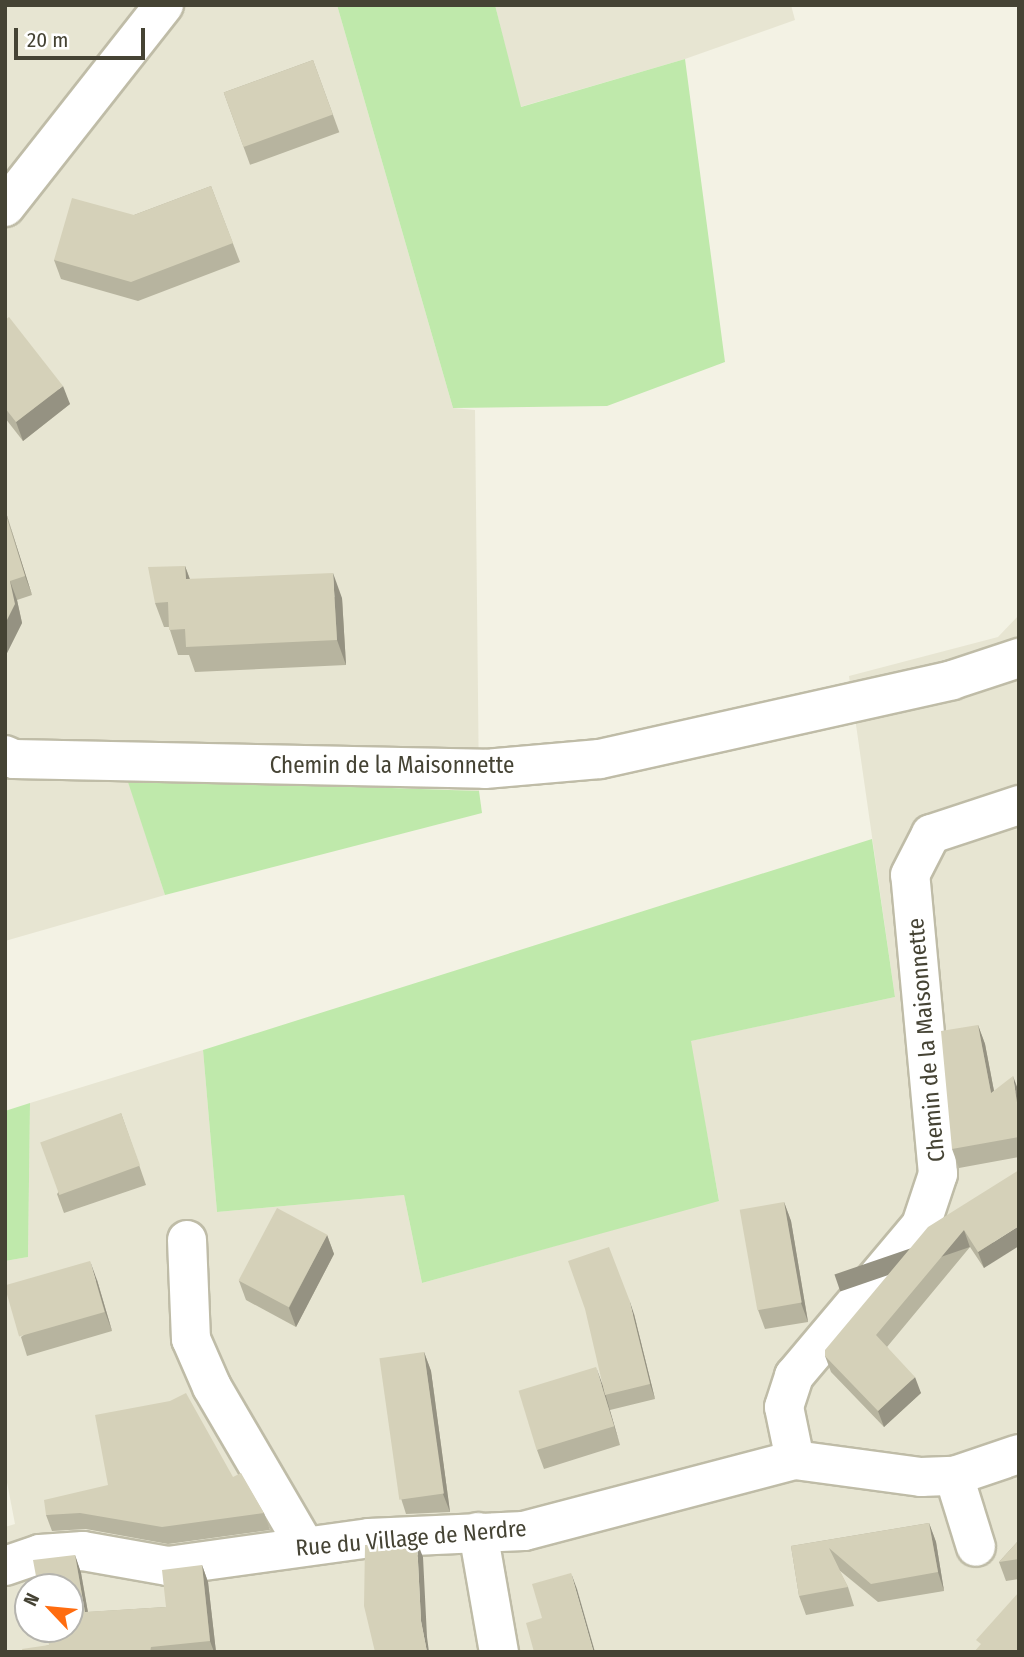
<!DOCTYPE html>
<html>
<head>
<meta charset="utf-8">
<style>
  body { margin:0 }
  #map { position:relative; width:1024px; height:1657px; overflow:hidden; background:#f3f2e4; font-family:"Fira Sans Condensed",sans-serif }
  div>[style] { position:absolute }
  .residential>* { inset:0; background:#e7e5d2 }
  .green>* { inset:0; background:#bfe9ab }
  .roads { filter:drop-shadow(2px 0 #bfbca7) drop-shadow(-2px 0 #bfbca7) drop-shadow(0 2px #bfbca7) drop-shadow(0 -2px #bfbca7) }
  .minor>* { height:38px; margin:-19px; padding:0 19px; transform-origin:19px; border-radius:19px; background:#fff }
  .wall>* { inset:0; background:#b7b49f; transform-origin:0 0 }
  .shaded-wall>* { inset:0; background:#959282; transform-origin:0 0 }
  .building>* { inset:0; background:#d5d1b9; transform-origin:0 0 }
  span { translate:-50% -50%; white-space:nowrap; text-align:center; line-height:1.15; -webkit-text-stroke:5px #fff; paint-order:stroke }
  .street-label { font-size:23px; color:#454334 }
  .frame { position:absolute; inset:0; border:7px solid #454334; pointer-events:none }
  .north { position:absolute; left:14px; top:1573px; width:70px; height:70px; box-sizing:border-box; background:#fff; border:2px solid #b5b4ae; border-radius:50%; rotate:296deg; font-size:19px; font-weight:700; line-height:28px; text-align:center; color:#454334 }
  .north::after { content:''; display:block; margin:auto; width:24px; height:32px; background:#ff6c0f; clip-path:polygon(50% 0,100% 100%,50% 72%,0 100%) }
  .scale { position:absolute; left:14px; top:28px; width:131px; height:32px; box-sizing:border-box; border:4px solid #454334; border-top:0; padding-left:9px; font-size:21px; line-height:24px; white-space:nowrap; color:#454334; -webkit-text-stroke:5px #fff; paint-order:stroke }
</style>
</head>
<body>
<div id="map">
  <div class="residential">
    <div style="clip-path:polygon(5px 5px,337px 5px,453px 408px,475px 410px,479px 791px,128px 779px,165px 895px,5px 941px)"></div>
    <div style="clip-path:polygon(495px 5px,791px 5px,795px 20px,685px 59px,520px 107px)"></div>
    <div style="clip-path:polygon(evenodd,1019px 615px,1019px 1652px,5px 1652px,5px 1527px,15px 1524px,5px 1472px,5px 1261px,28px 1257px,30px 1103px,203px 1050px,217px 1212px,404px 1195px,422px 1283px,719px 1200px,690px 1041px,895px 997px,849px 676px,998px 637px,1019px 615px,28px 1587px,70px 1587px,70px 1629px,28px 1629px,28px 1587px)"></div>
  </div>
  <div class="green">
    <div style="clip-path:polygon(337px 5px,495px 5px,521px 107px,685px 59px,725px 362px,607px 406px,453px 408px)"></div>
    <div style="clip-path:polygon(127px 779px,479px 791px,482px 813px,165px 895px)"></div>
    <div style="clip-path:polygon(872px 839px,895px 997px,691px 1041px,719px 1201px,422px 1283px,404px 1195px,217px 1212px,203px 1050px)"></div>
    <div style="clip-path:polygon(30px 1103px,28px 1257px,5px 1261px,5px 1111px)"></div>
  </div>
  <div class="roads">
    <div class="minor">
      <div style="left:5px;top:207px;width:257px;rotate:-51.8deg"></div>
      <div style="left:5px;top:755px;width:10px;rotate:24deg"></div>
      <div style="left:14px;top:759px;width:471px;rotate:1.2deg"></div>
      <div style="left:485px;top:769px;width:115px;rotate:-5deg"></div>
      <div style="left:600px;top:759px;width:361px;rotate:-12.6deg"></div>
      <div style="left:952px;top:680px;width:71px;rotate:-18.2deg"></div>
      <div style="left:187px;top:1240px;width:99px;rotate:87.7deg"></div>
      <div style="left:191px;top:1339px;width:52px;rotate:66.4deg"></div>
      <div style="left:212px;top:1387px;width:184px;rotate:59.7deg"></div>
      <div style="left:795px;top:1460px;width:54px;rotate:-101.7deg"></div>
      <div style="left:784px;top:1407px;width:33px;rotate:-72deg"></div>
      <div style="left:794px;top:1376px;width:197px;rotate:-49.9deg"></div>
      <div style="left:921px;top:1225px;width:54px;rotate:-71.6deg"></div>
      <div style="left:938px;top:1174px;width:300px;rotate:-95.3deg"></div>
      <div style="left:910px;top:875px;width:46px;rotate:-62.9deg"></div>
      <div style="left:931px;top:834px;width:93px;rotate:-18.2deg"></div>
      <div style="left:954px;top:1476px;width:74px;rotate:72.8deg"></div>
      <div style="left:478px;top:1532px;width:122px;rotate:80.1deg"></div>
      <div style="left:5px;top:1566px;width:37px;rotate:-19deg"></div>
      <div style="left:40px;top:1554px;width:43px;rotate:-4deg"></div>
      <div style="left:83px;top:1551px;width:86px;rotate:10deg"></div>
      <div style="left:168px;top:1566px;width:203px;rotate:-7.9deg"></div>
      <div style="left:369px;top:1538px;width:155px;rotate:-2.6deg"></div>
      <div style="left:524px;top:1531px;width:280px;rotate:-14.7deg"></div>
      <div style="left:795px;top:1460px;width:127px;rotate:7.7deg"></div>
      <div style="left:921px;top:1477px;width:33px;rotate:-2deg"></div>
      <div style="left:954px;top:1476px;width:69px;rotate:-18.7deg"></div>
    </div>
  </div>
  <div class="wall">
    <div style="left:313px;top:60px;width:77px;height:95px;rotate:70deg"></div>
    <div style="clip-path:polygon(211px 186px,240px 262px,138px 301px,61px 279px,54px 260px,134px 215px)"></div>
    <div style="clip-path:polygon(5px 320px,70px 404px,23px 441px,5px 418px)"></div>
    <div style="clip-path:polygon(5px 509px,32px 595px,17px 600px,22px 623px,5px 657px)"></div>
    <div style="clip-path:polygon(185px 566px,190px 579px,342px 598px,346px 665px,195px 672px,189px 655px,178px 655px,169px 627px,164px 627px,155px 603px)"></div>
    <div style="clip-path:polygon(978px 1025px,985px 1044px,994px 1091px,1019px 1092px,1019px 1157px,959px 1168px,952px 1149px)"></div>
    <div style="clip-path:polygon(121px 1113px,146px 1185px,64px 1213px,57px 1194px)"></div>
    <div style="clip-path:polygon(1019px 1170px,984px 1268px,970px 1247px,887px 1347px,921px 1393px,884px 1427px,831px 1372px,825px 1356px)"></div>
    <div style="clip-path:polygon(784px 1202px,791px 1221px,808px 1322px,765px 1329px,758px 1310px)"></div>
    <div style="clip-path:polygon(327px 1235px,334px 1254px,296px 1327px,246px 1300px,239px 1281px)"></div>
    <div style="clip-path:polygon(97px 1280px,112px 1331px,27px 1356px,21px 1337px)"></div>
    <div style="clip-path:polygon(634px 1314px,655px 1399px,610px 1410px,609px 1408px,620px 1445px,544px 1469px,537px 1450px,602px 1385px)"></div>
    <div style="clip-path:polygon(424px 1352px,431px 1371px,450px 1512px,406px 1514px,400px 1495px)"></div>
    <div style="clip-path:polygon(233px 1477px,264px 1513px,270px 1530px,168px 1544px,86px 1529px,52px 1531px,46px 1515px)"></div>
    <div style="clip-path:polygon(929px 1523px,936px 1542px,944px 1591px,878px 1602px,839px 1570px,848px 1587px,854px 1606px,806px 1615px,799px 1596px,791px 1546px)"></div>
    <div style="clip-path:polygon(1019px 1540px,1019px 1579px,1006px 1581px,999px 1562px)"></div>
    <div style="clip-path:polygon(75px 1555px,81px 1573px,88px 1612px,166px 1607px,202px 1565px,208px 1582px,216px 1652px,23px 1652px,49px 1645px)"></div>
  </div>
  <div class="shaded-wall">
    <div style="clip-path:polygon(63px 386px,70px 404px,23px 441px,16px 422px)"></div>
    <div style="clip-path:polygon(5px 509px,6px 513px,32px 595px,25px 576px)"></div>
    <div style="clip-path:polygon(185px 566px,194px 591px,186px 579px)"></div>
    <div style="clip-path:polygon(333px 573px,342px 598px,346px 665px,337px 640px)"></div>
    <div style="clip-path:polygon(10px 581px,17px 600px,22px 623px,5px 657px,5px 624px)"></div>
    <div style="clip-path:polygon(978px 1025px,985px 1044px,998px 1112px,991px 1093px)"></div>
    <div style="clip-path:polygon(1013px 1076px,1019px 1092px,1019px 1116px)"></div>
    <div style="clip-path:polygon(784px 1202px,791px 1221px,808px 1322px,801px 1303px)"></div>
    <div style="clip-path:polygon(1019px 1226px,1019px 1246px,984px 1268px,978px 1252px)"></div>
    <div style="left:964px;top:1230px;width:18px;height:137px;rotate:71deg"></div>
    <div style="clip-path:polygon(327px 1235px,334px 1254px,296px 1327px,289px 1308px)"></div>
    <div style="clip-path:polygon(90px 1261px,97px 1280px,112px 1331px,105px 1312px)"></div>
    <div style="clip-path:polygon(629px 1299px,634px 1314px,655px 1399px,650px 1384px)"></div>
    <div style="clip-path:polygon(424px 1352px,431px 1371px,450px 1512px,443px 1494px)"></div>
    <div style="clip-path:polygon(596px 1367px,603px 1386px,620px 1445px,614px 1426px)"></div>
    <div style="clip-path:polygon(915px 1377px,921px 1393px,884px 1427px,878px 1411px)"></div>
    <div style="clip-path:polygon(929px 1523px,936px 1542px,944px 1591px,938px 1572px)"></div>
    <div style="clip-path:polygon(417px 1542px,423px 1557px,427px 1637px,429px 1652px,427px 1652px,421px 1621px)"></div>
    <div style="clip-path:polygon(75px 1555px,81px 1573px,91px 1630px,85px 1612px)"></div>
    <div style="clip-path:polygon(202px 1565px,208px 1582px,216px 1652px,214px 1652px,210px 1641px)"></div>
    <div style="clip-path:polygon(571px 1573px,577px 1589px,595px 1652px,593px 1650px)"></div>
  </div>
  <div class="building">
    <div style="left:313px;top:60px;width:58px;height:95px;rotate:70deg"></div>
    <div style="clip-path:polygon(211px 186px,233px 243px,131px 282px,54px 260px,72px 198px,134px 215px)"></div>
    <div style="clip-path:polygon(9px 317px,63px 386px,16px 422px,5px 408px,5px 320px)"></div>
    <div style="clip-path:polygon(5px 512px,25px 576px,10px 581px,15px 604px,5px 624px)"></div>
    <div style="clip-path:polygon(185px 566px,186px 579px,333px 573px,337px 640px,186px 647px,185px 629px,169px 630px,168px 602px,155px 603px,148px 567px)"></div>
    <div style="clip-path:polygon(978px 1025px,991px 1093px,1013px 1076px,1019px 1116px,1019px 1137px,952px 1149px,941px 1031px)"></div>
    <div style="left:121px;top:1113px;width:56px;height:86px;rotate:70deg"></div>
    <div style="clip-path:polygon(1019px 1170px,1019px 1226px,978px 1252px,964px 1230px,876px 1335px,915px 1377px,878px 1411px,825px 1356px,825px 1350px,928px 1227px)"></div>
    <div style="left:784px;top:1202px;width:102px;height:45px;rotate:80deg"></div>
    <div style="left:277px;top:1208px;width:57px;height:82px;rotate:28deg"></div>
    <div style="clip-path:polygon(609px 1247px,629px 1299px,650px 1384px,605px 1395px,585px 1309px,568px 1261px)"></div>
    <div style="left:90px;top:1261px;width:53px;height:89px;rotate:74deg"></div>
    <div style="left:424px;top:1352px;width:143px;height:45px;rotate:82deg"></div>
    <div style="left:596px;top:1367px;width:62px;height:81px;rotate:73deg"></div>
    <div style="clip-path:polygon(186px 1393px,233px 1477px,241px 1473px,264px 1513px,162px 1527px,80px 1513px,46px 1515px,44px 1500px,108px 1485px,95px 1415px,170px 1401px)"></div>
    <div style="clip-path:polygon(929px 1523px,938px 1572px,871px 1584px,829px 1548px,848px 1587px,799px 1596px,791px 1546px)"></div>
    <div style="clip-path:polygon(1019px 1540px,1019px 1559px,999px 1562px)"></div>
    <div style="clip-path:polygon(417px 1542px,421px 1621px,427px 1652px,375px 1652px,364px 1606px,365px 1545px)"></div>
    <div style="clip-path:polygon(75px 1555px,85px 1612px,166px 1607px,162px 1570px,202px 1565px,210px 1641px,151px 1647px,150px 1652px,23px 1652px,22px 1649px,49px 1645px,46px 1629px,70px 1629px,70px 1587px,38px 1587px,33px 1560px)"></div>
    <div style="clip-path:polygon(571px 1573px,593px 1650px,587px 1652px,534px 1652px,526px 1623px,542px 1618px,532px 1584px)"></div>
    <div style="clip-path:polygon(1019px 1592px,1019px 1652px,974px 1652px,981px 1644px,976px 1640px)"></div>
  </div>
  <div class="street-label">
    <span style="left:392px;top:765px">Chemin de la Maisonnette</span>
    <span style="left:926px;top:1040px;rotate:-95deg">Chemin de la Maisonnette</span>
    <span style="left:411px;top:1538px;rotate:-5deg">Rue du Village de Nerdre</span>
  </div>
  <div class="frame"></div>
  <div class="north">N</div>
  <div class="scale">20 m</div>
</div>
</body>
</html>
